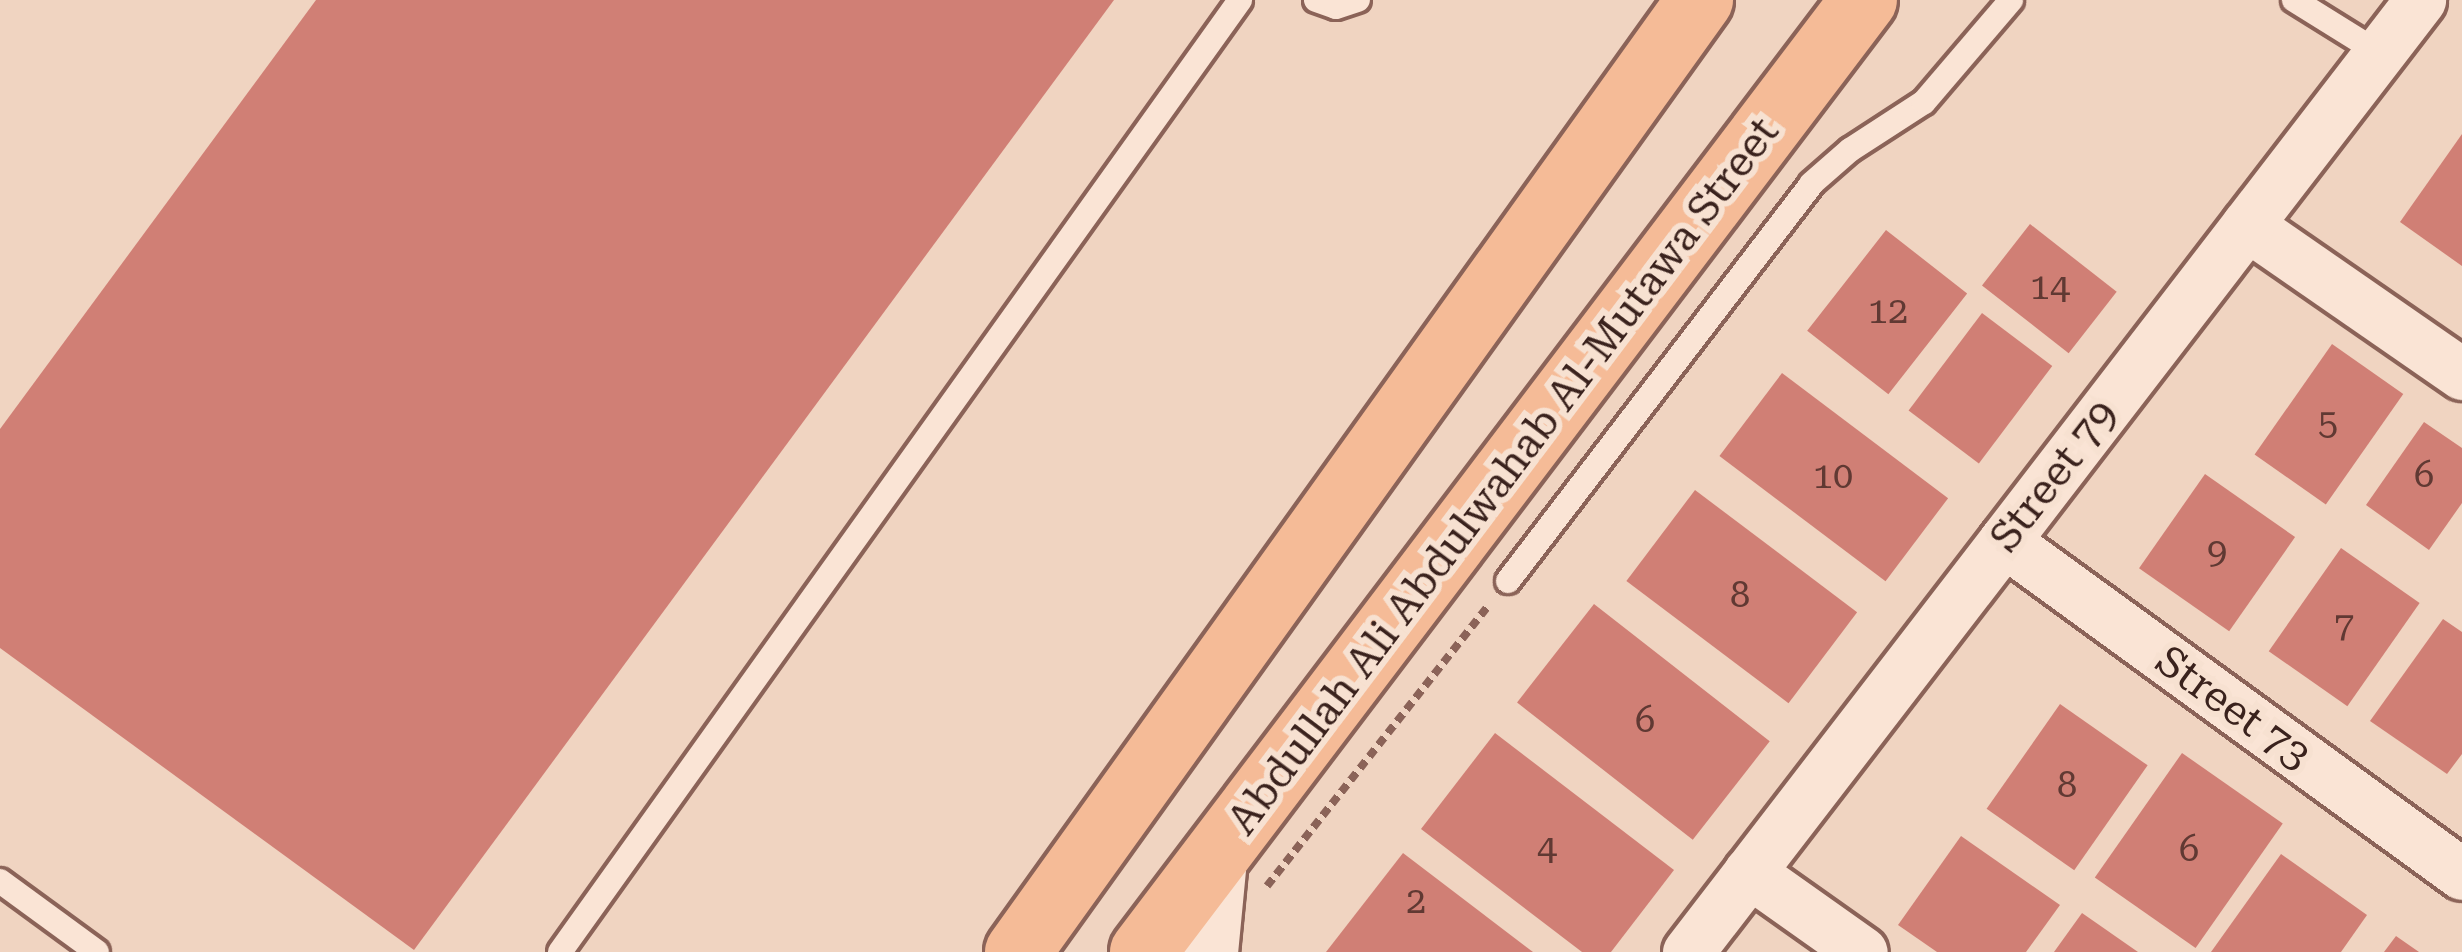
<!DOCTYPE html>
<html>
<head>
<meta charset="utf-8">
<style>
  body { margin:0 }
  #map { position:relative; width:2462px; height:952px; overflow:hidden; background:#f0d4c1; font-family:"Roboto Serif",serif }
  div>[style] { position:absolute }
  .building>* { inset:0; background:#d07f75; transform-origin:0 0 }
  .path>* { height:8px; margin-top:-4px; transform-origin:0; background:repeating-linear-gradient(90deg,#8b6358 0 9px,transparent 0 15px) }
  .roads { filter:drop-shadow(3px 0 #8b6358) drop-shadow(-3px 0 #8b6358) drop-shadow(0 3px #8b6358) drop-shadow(0 -3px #8b6358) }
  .service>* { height:24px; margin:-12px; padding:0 12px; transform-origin:12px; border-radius:12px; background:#fae4d5 }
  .minor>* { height:51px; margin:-25.5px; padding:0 25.5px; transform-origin:25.5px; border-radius:25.5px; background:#fae4d5 }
  .tertiary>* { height:63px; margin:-31.5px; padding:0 31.5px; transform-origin:31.5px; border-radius:31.5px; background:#fae4d5 }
  .primary>* { height:66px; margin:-33px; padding:0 33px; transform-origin:33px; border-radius:33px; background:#f5bb97 }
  span { translate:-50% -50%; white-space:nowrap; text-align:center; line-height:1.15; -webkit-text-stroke:12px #f7e1d1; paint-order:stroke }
  .number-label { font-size:36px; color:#603933 }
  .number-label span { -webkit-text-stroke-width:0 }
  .street-label { font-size:42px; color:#3a221d }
</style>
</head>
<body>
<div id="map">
  <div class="building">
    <div style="clip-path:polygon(316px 0,1114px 0,414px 950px,0 648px,0 429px)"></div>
    <div style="clip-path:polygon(2462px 134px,2462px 266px,2400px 222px)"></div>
    <div style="left:2030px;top:224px;width:110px;height:78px;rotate:38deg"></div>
    <div style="left:1886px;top:230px;width:103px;height:128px;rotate:38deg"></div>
    <div style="left:1982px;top:313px;width:88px;height:122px;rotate:37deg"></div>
    <div style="left:2332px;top:344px;width:87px;height:135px;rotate:35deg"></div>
    <div style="left:1782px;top:373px;width:208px;height:104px;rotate:37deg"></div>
    <div style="clip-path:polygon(2424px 422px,2462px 448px,2462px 503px,2429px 550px,2366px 505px)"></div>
    <div style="left:2205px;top:474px;width:110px;height:115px;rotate:35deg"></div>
    <div style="left:1695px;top:490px;width:203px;height:114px;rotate:37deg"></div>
    <div style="left:2341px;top:548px;width:96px;height:126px;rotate:35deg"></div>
    <div style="left:1594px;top:604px;width:223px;height:125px;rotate:38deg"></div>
    <div style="clip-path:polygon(2443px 619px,2462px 632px,2462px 754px,2447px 774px,2370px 721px)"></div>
    <div style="left:2060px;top:704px;width:107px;height:128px;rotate:35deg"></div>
    <div style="clip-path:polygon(1495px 733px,1674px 870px,1611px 952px,1582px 952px,1421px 829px)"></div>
    <div style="left:2182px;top:753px;width:123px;height:152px;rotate:35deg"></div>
    <div style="clip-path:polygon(1961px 836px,2060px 905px,2026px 952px,1937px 952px,1898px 925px)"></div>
    <div style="clip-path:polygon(1403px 853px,1533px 952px,1326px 952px)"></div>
    <div style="clip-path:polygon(2281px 854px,2367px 915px,2341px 952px,2211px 952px)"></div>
    <div style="clip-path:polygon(2082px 913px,2138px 952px,2054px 952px)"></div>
    <div style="clip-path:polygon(2396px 936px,2419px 952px,2384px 952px)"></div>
  </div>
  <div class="path">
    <div style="left:1267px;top:886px;width:357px;rotate:-51.7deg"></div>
  </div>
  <div class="roads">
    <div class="service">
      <div style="left:1316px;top:0;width:21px;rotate:19deg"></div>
      <div style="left:1336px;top:7px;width:23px;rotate:-18deg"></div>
      <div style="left:2294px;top:0;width:100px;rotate:31.9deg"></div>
      <div style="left:1508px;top:581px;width:499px;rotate:-52.6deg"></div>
      <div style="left:1811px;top:184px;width:52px;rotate:-41.1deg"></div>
      <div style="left:1850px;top:150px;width:88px;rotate:-33deg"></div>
      <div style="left:1924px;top:102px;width:134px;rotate:-49.5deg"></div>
      <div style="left:0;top:881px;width:120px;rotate:36.2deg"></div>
      <div style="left:560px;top:952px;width:1170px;rotate:-54.46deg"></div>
    </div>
    <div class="minor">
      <div style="left:2247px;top:225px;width:262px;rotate:34.7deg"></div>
      <div style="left:2004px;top:541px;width:566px;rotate:36.02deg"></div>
      <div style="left:1749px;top:872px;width:138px;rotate:35.3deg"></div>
      <div style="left:1688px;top:952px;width:1201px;rotate:-52.44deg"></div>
    </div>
    <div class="tertiary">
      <div style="left:1206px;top:952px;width:94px;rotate:-84.5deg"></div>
    </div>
    <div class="primary">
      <div style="left:1018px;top:952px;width:1171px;rotate:-54.38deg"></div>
      <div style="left:1143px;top:952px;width:1194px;rotate:-52.86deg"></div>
    </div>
  </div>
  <div class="number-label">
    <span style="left:2050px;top:288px">14</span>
    <span style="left:1888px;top:312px">12</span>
    <span style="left:2328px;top:424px">5</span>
    <span style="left:2424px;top:476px">6</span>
    <span style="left:1833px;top:477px">10</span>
    <span style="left:2217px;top:553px">9</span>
    <span style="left:1740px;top:596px">8</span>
    <span style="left:2344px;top:627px">7</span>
    <span style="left:1645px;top:721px">6</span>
    <span style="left:2067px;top:786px">8</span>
    <span style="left:1547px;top:849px">4</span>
    <span style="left:2189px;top:850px">6</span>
    <span style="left:1416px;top:902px">2</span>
  </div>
  <div class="street-label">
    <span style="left:1503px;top:476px;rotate:-53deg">Abdullah Ali Abdulwahab Al-Mutawa Street</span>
    <span style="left:2054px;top:476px;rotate:-52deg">Street 79</span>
    <span style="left:2233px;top:708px;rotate:36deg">Street 73</span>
  </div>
</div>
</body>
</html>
